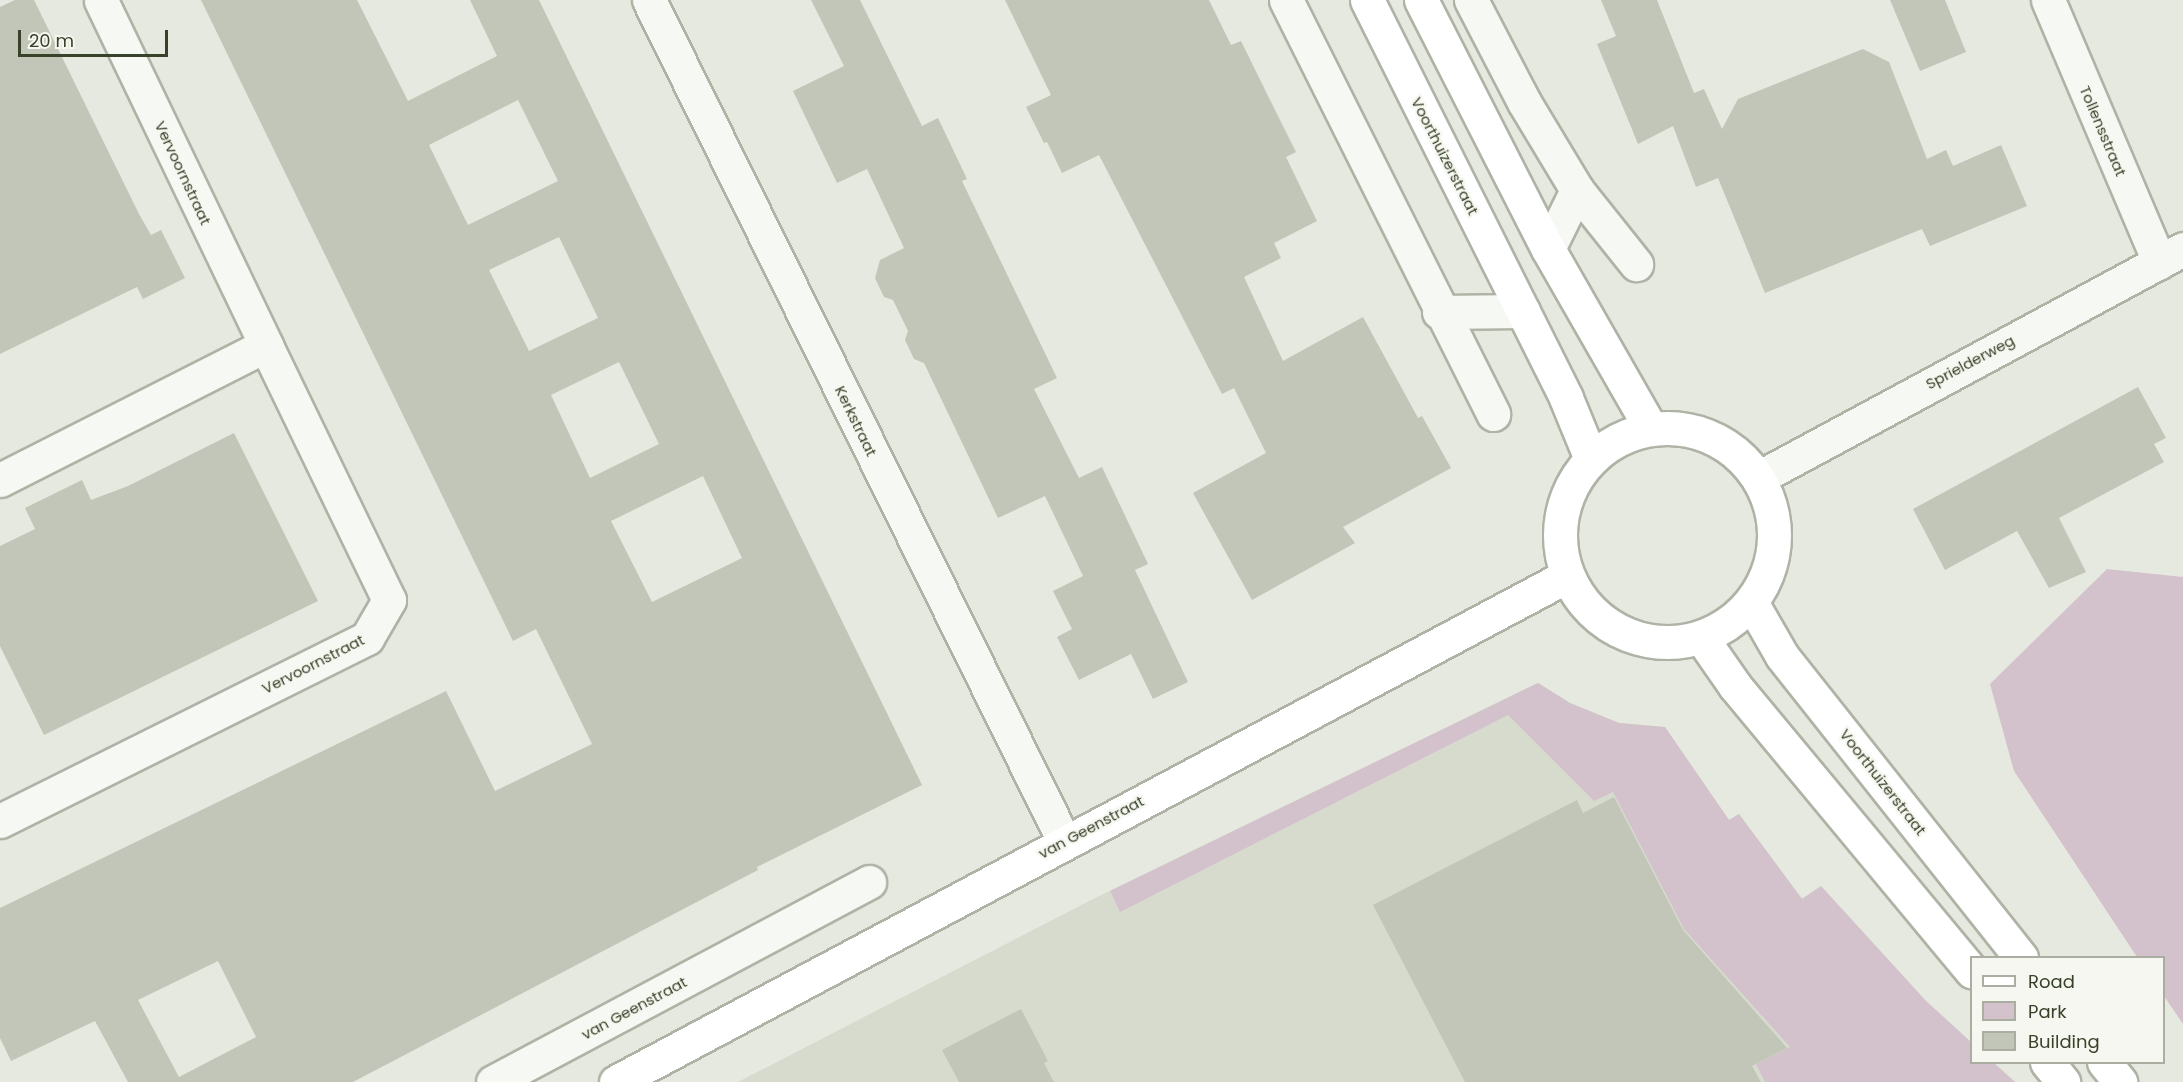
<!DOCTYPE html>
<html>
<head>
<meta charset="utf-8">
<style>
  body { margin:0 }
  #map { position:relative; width:2183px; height:1082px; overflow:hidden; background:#e6e9e0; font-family:Poppins,sans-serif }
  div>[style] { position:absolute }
  .built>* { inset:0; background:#d6dbce }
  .green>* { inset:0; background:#d3c2cb }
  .building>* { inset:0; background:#c1c6b8 }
  .roads { filter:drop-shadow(2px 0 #aeb3a5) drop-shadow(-2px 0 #aeb3a5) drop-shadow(0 2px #aeb3a5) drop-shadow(0 -2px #aeb3a5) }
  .minor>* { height:33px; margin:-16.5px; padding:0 16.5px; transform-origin:16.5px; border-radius:16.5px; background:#f6f8f3 }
  .major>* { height:33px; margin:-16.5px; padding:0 16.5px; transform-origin:16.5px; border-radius:16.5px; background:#fff }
  .major>.ring { margin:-16.5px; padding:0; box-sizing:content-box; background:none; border:33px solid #fff; border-radius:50% }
  span { translate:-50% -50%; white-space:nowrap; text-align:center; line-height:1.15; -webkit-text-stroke:4.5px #f5f7f0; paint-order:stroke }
  .street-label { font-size:15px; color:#384129 }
  .legend { position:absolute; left:1970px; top:956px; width:195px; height:108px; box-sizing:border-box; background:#f5f7f0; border:2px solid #a9aea0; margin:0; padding:8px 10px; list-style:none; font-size:18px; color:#384129 }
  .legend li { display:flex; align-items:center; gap:12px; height:30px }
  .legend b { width:30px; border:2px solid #a9aea0 }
  .scale { position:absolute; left:18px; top:30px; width:150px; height:27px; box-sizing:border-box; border:3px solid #384129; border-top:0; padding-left:8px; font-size:18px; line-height:21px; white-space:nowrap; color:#384129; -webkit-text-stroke:4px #f5f7f0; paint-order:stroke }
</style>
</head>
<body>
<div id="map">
  <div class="built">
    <div style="clip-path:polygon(1538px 683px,1570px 703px,1619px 723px,1665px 727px,1729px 820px,1739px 814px,1802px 899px,1821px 886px,1926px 1001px,1971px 1042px,1972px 1062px,1994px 1063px,2015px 1082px,738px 1082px,1093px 899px)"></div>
  </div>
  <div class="green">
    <div style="clip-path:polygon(2107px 569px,2183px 577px,2183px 1024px,2164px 996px,2164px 958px,2137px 957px,2014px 771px,1990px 684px)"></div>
    <div style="clip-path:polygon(1538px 683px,1570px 703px,1619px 723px,1665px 727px,1729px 820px,1739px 814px,1802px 899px,1821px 886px,1926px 1001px,1971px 1042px,1972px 1062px,1994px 1063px,2015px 1082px,1765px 1082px,1756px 1064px,1790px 1047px,1684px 929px,1613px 792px,1594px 801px,1508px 715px,1120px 912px,1110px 891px)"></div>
  </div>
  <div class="building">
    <div style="clip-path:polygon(15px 0,34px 0,139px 214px,151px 235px,161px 230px,185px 278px,143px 299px,137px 287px,0 354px,0 7px)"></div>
    <div style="clip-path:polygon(evenodd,201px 0,357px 0,408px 101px,497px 56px,470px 0,539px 0,922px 785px,757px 867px,758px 870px,353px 1082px,128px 1082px,95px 1021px,11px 1061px,0 1038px,0 908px,446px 691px,495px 791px,592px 744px,536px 629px,513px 641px,201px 0,518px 100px,558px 181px,468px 225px,429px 145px,518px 100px,201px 0,559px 237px,598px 318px,529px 351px,489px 270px,559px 237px,201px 0,619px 362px,659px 444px,590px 478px,551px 395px,619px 362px,201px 0,703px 476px,742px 558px,652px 602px,611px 521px,703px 476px,201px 0,218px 961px,256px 1037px,179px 1077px,138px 1000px,218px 961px)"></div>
    <div style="clip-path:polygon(811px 0,860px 0,922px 126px,938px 118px,967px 179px,962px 181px,1057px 378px,1034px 389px,1079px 478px,1102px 467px,1148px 564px,1135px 570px,1188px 682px,1153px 699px,1131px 654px,1079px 680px,1057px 637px,1072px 629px,1053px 591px,1083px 576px,1045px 496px,998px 518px,924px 363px,914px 359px,905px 340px,908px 331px,893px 300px,884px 297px,875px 278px,880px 260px,904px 248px,867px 169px,837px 183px,793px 91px,844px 66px)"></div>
    <div style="clip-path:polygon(1005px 0,1209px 0,1231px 45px,1241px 41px,1276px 112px,1296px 152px,1286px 157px,1317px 221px,1274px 243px,1281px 258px,1244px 277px,1283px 361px,1363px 317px,1418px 418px,1422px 416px,1451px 468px,1343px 527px,1355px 543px,1252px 600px,1193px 493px,1266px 453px,1234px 388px,1222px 394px,1099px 155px,1062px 173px,1047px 142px,1044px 143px,1026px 107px,1051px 95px)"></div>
    <div style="clip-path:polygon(1601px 0,1657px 0,1694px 93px,1704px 89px,1722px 129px,1738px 99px,1863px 49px,1889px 62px,1927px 159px,1946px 150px,1953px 166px,2001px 145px,2027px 206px,1930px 246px,1922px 229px,1765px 293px,1718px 178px,1696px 187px,1673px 126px,1638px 144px,1597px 44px,1616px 36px)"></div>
    <div style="clip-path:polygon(1890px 0,1945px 0,1966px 52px,1920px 71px)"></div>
    <div style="clip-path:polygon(2138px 387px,2166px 438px,2154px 444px,2164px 462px,2059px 518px,2086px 572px,2049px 588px,2017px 531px,1945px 570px,1913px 509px)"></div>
    <div style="clip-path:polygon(234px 433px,318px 601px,44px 735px,0 646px,0 546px,35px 529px,25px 508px,82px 480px,91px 500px,128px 486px)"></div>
    <div style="clip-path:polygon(1614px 797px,1683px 930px,1787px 1048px,1752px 1066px,1761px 1082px,1465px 1082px,1373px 905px,1577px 800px,1583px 813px)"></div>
    <div style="clip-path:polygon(1021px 1009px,1048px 1061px,1044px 1063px,1054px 1082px,959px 1082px,942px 1050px)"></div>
  </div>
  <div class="roads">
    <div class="minor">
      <div style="left:649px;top:0;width:938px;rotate:63.74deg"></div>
      <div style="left:1286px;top:0;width:463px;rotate:63.4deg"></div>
      <div style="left:1471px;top:0;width:115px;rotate:62.5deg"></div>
      <div style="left:1524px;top:102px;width:103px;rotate:58.9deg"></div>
      <div style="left:1577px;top:190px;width:95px;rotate:51.4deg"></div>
      <div style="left:2048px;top:0;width:285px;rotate:67deg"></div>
      <div style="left:1548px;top:249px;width:66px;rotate:-63.8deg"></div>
      <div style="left:1439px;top:312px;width:84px;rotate:-0.7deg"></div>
      <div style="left:1758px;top:478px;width:483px;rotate:-28.3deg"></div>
      <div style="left:0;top:480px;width:298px;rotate:-26.9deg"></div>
      <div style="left:266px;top:345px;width:382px;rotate:-115.6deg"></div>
      <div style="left:0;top:821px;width:410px;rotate:-26.5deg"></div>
      <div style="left:367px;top:638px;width:44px;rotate:-59.9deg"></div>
      <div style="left:389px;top:600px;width:283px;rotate:-115.8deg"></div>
      <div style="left:493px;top:1082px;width:426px;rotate:-28deg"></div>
    </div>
    <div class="major">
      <div style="left:1367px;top:0;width:445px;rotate:63.4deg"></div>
      <div style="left:1566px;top:398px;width:66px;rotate:67.7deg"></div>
      <div style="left:1421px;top:0;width:280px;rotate:63deg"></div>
      <div style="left:1548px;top:249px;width:207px;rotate:60.2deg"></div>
      <div class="ring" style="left:1560px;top:428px;width:181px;height:181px"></div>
      <div style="left:1751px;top:602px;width:62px;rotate:60.1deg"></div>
      <div style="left:1782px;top:656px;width:385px;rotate:51.6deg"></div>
      <div style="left:1701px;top:637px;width:60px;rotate:55.2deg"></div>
      <div style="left:1735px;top:686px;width:371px;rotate:50.3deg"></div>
      <div style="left:2047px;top:1062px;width:26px;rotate:51deg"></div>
      <div style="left:2104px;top:1062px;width:26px;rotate:51deg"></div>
      <div style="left:616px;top:1082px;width:1077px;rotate:-28.02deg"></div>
    </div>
  </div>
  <div class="street-label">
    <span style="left:2103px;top:131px;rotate:67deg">Tollensstraat</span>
    <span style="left:1445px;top:156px;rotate:63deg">Voorthuizerstraat</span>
    <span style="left:183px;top:173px;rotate:65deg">Vervoornstraat</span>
    <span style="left:1970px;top:362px;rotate:-28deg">Sprielderweg</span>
    <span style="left:856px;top:421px;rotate:64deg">Kerkstraat</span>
    <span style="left:313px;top:664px;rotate:-27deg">Vervoornstraat</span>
    <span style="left:1883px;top:782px;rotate:52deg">Voorthuizerstraat</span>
    <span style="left:1091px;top:827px;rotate:-28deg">van Geenstraat</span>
    <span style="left:634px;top:1008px;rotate:-28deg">van Geenstraat</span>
  </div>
  <ul class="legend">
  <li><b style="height:8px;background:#fff"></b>Road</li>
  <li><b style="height:16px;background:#d3c2cb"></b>Park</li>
  <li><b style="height:16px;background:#c1c6b8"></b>Building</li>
  </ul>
  <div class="scale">20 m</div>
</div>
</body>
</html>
